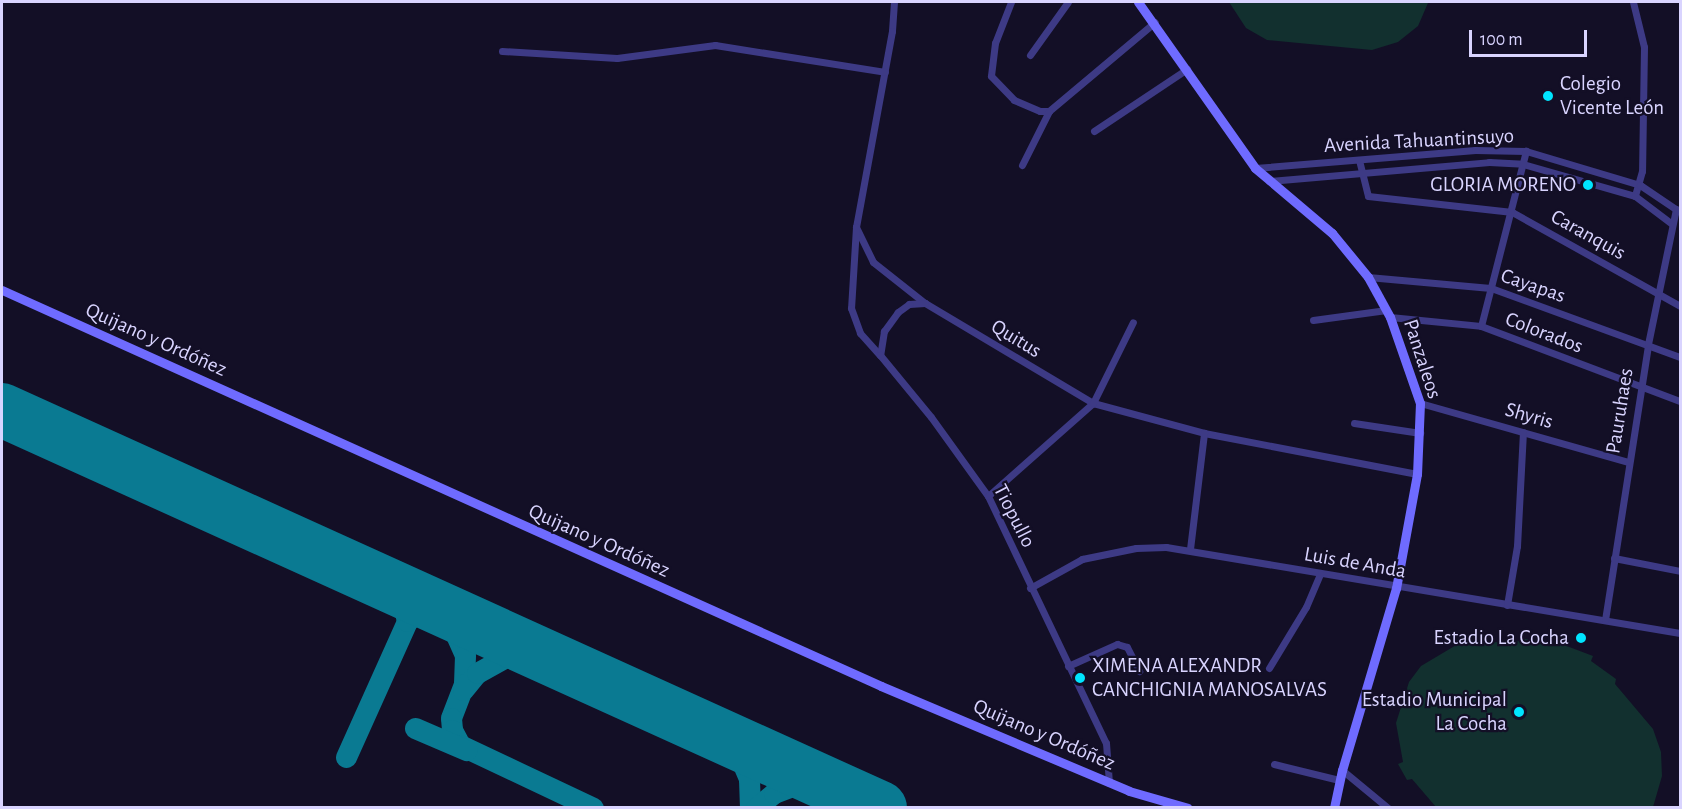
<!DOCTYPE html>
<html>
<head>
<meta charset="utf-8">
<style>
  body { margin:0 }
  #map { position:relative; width:1682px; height:809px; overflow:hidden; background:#130f26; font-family:"Alegreya Sans",sans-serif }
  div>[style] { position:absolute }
  .green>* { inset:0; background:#12302f }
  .taxiway>* { height:21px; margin:-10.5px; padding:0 10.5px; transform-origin:10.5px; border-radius:10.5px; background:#0a7a92 }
  .runway>* { height:54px; margin:-27px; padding:0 27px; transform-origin:27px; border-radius:27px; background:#0a7a92 }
  .street>* { height:7px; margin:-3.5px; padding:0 3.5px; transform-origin:3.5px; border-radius:3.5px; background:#3d3a85 }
  .secondary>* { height:9px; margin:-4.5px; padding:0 4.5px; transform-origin:4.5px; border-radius:4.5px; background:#6f6bff }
  .dots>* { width:16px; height:16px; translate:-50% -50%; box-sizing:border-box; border:3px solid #130f26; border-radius:50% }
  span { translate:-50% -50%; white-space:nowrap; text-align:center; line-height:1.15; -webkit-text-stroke:4.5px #130f26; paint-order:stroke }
  .poi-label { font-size:21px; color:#d9d4ff }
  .left { translate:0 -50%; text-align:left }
  .right { translate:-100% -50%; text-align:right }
  .street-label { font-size:21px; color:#d9d4ff }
  .frame { position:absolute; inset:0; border:3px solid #d9d4ff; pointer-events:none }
  .scale { position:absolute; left:1469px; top:30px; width:118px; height:27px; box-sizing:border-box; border:3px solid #d9d4ff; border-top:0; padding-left:8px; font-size:18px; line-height:21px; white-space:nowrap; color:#d9d4ff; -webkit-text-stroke:4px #130f26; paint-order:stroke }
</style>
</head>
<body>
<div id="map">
  <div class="green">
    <div style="clip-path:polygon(1229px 2px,1428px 2px,1428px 3px,1418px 26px,1398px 42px,1372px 50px,1267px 40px,1246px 28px)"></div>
    <div style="clip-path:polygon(1552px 635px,1564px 645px,1593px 656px,1591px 661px,1616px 679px,1615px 684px,1653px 729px,1661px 752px,1662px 776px,1653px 807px,1436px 807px,1412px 779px,1407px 780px,1398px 764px,1403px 762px,1396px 723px,1409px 682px,1421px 666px,1458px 644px,1520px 641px,1520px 638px,1548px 643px)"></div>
  </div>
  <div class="taxiway">
    <div style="left:385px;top:584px;width:21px;rotate:41deg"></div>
    <div style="left:401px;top:598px;width:24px;rotate:75deg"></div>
    <div style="left:426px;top:602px;width:35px;rotate:43deg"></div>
    <div style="left:452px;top:626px;width:32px;rotate:66deg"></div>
    <div style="left:465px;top:655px;width:29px;rotate:92deg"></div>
    <div style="left:464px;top:684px;width:36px;rotate:111deg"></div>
    <div style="left:451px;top:718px;width:12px;rotate:85deg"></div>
    <div style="left:452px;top:730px;width:17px;rotate:62deg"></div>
    <div style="left:460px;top:745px;width:147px;rotate:25.3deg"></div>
    <div style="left:463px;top:690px;width:22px;rotate:-51deg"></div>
    <div style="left:477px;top:673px;width:33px;rotate:-29deg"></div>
    <div style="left:506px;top:657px;width:32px;rotate:-4deg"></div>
    <div style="left:538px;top:655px;width:18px;rotate:19deg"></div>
    <div style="left:415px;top:728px;width:56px;rotate:23.3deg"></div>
    <div style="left:704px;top:728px;width:44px;rotate:37.6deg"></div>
    <div style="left:739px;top:755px;width:26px;rotate:67deg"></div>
    <div style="left:749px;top:779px;width:29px;rotate:88deg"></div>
    <div style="left:346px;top:757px;width:149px;rotate:-65.8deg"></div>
    <div style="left:407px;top:621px;width:12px;rotate:-42deg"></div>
    <div style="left:416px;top:613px;width:26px;rotate:-4deg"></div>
    <div style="left:756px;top:808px;width:23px;rotate:-40deg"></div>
    <div style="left:774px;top:793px;width:22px;rotate:-21deg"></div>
    <div style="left:795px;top:785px;width:25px;rotate:-2deg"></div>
    <div style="left:820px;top:784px;width:28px;rotate:18deg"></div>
  </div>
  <div class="runway">
    <div style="left:2px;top:410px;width:964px;rotate:24.38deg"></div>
  </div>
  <div class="street">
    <div style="left:894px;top:2px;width:29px;rotate:94deg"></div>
    <div style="left:892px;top:31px;width:199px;rotate:100.4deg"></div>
    <div style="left:856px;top:227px;width:39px;rotate:64deg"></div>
    <div style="left:873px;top:262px;width:66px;rotate:38.3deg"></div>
    <div style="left:925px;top:303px;width:196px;rotate:30.8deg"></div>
    <div style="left:1093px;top:403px;width:115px;rotate:15.1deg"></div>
    <div style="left:1204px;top:433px;width:217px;rotate:10.9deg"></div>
    <div style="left:1011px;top:2px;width:44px;rotate:111.3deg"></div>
    <div style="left:995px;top:43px;width:33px;rotate:97deg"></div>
    <div style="left:991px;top:76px;width:33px;rotate:46deg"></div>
    <div style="left:1014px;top:100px;width:28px;rotate:23deg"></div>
    <div style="left:1040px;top:111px;width:9px"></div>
    <div style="left:1049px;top:111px;width:138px;rotate:-40deg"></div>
    <div style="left:1633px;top:2px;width:46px;rotate:76.3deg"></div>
    <div style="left:1644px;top:47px;width:124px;rotate:90.9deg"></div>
    <div style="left:1642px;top:171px;width:26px;rotate:106deg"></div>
    <div style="left:502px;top:51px;width:115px;rotate:3.5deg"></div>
    <div style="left:617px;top:58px;width:99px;rotate:-7.6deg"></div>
    <div style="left:715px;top:45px;width:172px;rotate:9deg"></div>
    <div style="left:1030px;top:55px;width:65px;rotate:-54.4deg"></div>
    <div style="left:1094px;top:131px;width:112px;rotate:-33.7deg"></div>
    <div style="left:1359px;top:160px;width:37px;rotate:76deg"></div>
    <div style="left:1368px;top:196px;width:145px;rotate:6.3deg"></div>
    <div style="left:1512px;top:212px;width:193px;rotate:29.2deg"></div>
    <div style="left:1022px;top:165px;width:60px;rotate:-63.4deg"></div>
    <div style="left:1255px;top:168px;width:221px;rotate:-4.7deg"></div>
    <div style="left:1475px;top:150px;width:51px;rotate:1.1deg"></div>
    <div style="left:1526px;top:151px;width:119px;rotate:16.6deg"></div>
    <div style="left:1640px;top:185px;width:48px;rotate:34deg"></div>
    <div style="left:1269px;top:181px;width:221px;rotate:-4.9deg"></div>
    <div style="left:1489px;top:162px;width:34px;rotate:3deg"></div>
    <div style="left:1523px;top:164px;width:116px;rotate:15.9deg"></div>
    <div style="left:1635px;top:196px;width:46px;rotate:37.1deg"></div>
    <div style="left:856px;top:227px;width:81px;rotate:93.5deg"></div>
    <div style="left:851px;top:308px;width:27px;rotate:70deg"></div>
    <div style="left:860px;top:333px;width:30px;rotate:48deg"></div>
    <div style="left:1368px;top:277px;width:123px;rotate:5.1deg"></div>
    <div style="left:1491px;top:288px;width:201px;rotate:20.1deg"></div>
    <div style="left:925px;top:303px;width:16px;rotate:176deg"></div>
    <div style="left:909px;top:304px;width:14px;rotate:144deg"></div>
    <div style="left:898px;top:312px;width:24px;rotate:126deg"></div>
    <div style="left:884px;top:331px;width:24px;rotate:99deg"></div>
    <div style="left:880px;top:355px;width:80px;rotate:50.6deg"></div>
    <div style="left:931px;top:417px;width:97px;rotate:54.2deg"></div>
    <div style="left:988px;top:496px;width:274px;rotate:64.5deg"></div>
    <div style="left:1106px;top:743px;width:40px;rotate:85.7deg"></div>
    <div style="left:1390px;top:317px;width:91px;rotate:5.6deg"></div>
    <div style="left:1481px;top:326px;width:213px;rotate:20.7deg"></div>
    <div style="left:1313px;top:320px;width:74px;rotate:-7.8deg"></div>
    <div style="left:1481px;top:326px;width:181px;rotate:-75.6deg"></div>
    <div style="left:1420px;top:403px;width:216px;rotate:15.8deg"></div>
    <div style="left:1354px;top:423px;width:67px;rotate:8.6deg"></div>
    <div style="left:988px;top:496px;width:140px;rotate:-41.5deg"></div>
    <div style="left:1093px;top:403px;width:90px;rotate:-63.7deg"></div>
    <div style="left:1190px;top:549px;width:117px;rotate:-83.1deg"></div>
    <div style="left:1614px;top:558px;width:67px;rotate:11.1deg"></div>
    <div style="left:1030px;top:588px;width:60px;rotate:-29.1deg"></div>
    <div style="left:1082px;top:559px;width:55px;rotate:-11.5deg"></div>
    <div style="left:1136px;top:548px;width:30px;rotate:-2deg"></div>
    <div style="left:1166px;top:547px;width:521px;rotate:9.5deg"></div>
    <div style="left:1507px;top:605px;width:60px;rotate:-80.4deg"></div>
    <div style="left:1517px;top:546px;width:114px;rotate:-87deg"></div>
    <div style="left:1605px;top:620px;width:279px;rotate:-81.1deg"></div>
    <div style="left:1648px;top:344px;width:138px;rotate:-78.3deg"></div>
    <div style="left:1068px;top:666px;width:54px;rotate:-24.2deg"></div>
    <div style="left:1117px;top:644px;width:10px;rotate:17deg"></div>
    <div style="left:1127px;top:647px;width:27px;rotate:63deg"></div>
    <div style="left:1269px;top:668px;width:71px;rotate:-58.8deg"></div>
    <div style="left:1306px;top:607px;width:36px;rotate:-67deg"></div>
    <div style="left:1274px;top:764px;width:67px;rotate:13.8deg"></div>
    <div style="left:1342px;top:770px;width:60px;rotate:39.6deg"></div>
  </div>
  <div class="secondary">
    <div style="left:1138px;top:2px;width:203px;rotate:54.8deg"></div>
    <div style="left:1255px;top:168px;width:101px;rotate:40.2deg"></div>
    <div style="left:1332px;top:233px;width:57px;rotate:50.7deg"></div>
    <div style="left:1368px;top:277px;width:46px;rotate:61.2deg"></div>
    <div style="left:1390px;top:317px;width:91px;rotate:70.8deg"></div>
    <div style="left:1420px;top:403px;width:71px;rotate:92.4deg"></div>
    <div style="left:1417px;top:474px;width:116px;rotate:100.4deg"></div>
    <div style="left:1396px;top:588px;width:190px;rotate:106.5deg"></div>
    <div style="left:1342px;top:770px;width:39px;rotate:102deg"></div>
    <div style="left:2px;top:290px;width:964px;rotate:24.25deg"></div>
    <div style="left:881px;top:686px;width:269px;rotate:22.9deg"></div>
    <div style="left:1129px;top:791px;width:61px;rotate:16.1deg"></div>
  </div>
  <div class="dots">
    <div style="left:1548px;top:96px;background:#00e5ff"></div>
    <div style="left:1588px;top:185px;background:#00e5ff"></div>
    <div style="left:1581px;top:638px;background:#00e5ff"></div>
    <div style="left:1080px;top:678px;background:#00e5ff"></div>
    <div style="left:1519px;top:712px;background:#00e5ff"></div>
  </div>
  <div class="poi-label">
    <span class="left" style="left:1560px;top:96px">Colegio<br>Vicente León</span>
    <span class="right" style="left:1576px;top:185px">GLORIA MORENO</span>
    <span class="right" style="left:1569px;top:638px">Estadio La Cocha</span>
    <span class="left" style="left:1092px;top:678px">XIMENA ALEXANDR<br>CANCHIGNIA MANOSALVAS</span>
    <span class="right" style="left:1507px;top:712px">Estadio Municipal<br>La Cocha</span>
  </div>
  <div class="street-label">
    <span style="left:1419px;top:141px;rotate:-3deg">Avenida Tahuantinsuyo</span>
    <span style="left:1588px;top:235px;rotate:29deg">Caranquis</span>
    <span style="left:1533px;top:286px;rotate:19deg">Cayapas</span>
    <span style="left:1544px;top:333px;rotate:21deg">Colorados</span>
    <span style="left:1016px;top:339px;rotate:31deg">Quitus</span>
    <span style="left:156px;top:340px;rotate:24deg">Quijano y Ordóñez</span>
    <span style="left:1422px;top:359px;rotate:72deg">Panzaleos</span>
    <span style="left:1620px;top:411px;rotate:-81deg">Pauruhaes</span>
    <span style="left:1529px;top:416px;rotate:16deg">Shyris</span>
    <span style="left:1014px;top:516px;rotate:63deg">Tiopullo</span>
    <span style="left:599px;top:541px;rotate:24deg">Quijano y Ordóñez</span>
    <span style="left:1355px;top:563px;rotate:10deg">Luis de Anda</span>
    <span style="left:1044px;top:735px;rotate:23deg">Quijano y Ordóñez</span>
  </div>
  <div class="frame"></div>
  <div class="scale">100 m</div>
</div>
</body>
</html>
